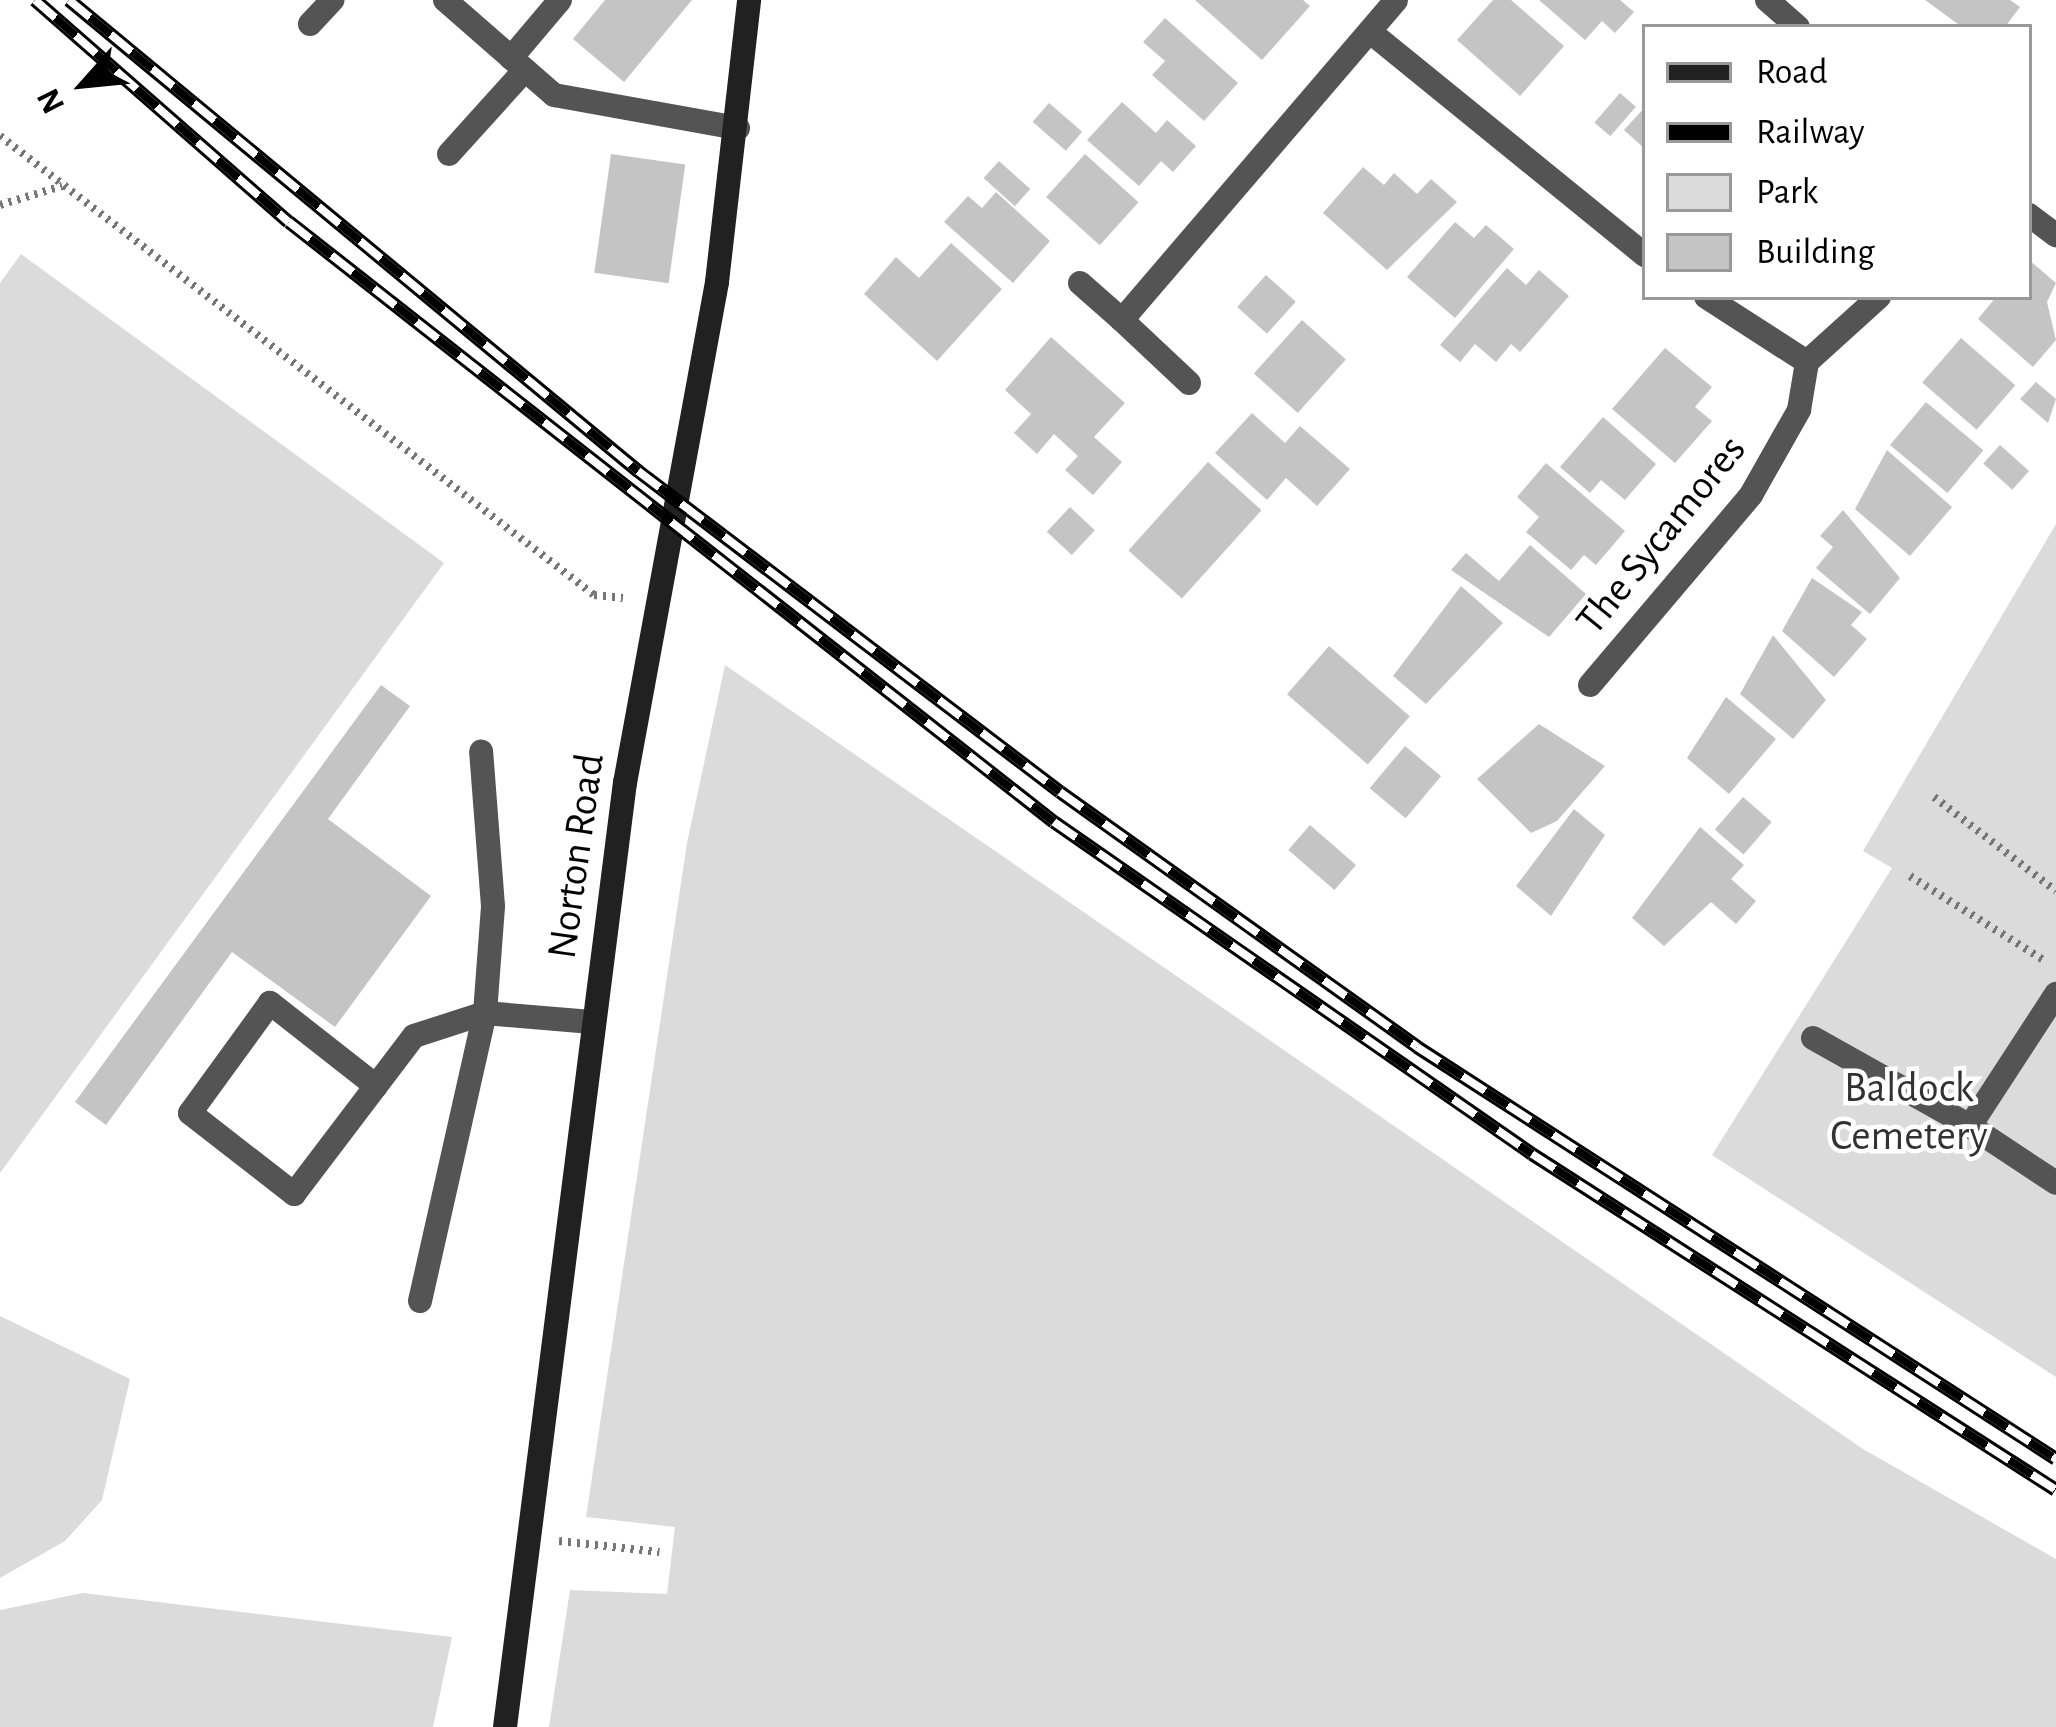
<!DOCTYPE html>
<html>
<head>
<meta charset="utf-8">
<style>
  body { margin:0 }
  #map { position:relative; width:2056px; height:1727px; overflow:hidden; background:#fff; font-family:"Alegreya Sans",sans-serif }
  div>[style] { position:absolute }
  .green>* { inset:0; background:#dbdbdb }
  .building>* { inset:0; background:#c4c4c4; transform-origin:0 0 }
  .path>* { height:8px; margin-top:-4px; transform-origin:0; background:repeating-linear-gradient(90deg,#767676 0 3px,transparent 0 9px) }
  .lane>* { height:24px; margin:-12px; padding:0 12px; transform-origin:12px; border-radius:12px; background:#545454 }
  .street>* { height:24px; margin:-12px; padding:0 12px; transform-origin:12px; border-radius:12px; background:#545454 }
  .secondary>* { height:24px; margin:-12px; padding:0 12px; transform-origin:12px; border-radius:12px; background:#212121 }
  .rail>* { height:14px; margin-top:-7px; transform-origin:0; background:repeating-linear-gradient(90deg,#fff 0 27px,#000 0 54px); box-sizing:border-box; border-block:3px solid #000 }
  span { translate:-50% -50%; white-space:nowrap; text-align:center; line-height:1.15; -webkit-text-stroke:9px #fff; paint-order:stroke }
  .street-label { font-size:42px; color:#000 }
  .park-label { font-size:42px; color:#323232 }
  .legend { position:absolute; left:1642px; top:24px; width:390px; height:276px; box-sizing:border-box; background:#fff; border:3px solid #999; margin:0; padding:15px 21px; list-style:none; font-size:36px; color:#000 }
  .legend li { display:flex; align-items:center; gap:24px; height:60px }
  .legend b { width:60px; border:3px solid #999 }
  .north { position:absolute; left:24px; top:24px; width:120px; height:120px; -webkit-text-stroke:9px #fff; paint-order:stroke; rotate:243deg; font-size:33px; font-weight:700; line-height:48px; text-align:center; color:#000 }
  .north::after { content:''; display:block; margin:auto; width:42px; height:54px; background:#000; clip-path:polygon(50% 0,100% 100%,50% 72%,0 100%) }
</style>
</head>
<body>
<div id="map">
  <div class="green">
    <div style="clip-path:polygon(21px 254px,444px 563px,0 1173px,0 283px)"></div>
    <div style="clip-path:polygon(2056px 524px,2056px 1377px,1712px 1155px,1892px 868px,1863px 851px)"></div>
    <div style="clip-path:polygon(725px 665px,1863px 1449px,2056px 1559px,2056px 1727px,549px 1727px,570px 1590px,667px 1594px,675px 1527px,586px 1517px,687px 843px)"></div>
    <div style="clip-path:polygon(0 1316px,130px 1379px,102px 1500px,65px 1541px,0 1578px)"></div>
    <div style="clip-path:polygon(83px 1593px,452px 1637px,433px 1727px,0 1727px,0 1610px)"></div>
  </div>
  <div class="building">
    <div style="clip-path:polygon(605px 0,692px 0,624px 82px,573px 39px)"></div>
    <div style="clip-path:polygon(1195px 0,1303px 0,1310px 6px,1262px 60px)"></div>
    <div style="clip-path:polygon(1493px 0,1511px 0,1564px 46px,1520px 96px,1457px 40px)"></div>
    <div style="clip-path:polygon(1539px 0,1620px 0,1634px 12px,1615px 33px,1602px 21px,1585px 40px)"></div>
    <div style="clip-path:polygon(1925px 0,2010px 0,2020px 7px,2005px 27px,1962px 27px)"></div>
    <div style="clip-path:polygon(1165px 18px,1238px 83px,1204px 121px,1152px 75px,1165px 61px,1143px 42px)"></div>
    <div style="left:1620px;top:93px;width:21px;height:39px;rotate:41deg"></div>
    <div style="clip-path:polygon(1122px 102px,1156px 133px,1167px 120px,1196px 146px,1173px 172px,1161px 161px,1139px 186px,1087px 140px)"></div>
    <div style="left:1049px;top:103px;width:44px;height:25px;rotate:41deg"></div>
    <div style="clip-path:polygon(1645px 107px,1645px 149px,1624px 130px)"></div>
    <div style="left:611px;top:154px;width:75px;height:120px;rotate:8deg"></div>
    <div style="left:1085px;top:154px;width:72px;height:58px;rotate:42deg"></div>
    <div style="left:999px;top:161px;width:42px;height:23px;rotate:42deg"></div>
    <div style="clip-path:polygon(1363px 167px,1384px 185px,1394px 173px,1417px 194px,1431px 179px,1457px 202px,1387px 270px,1323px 213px)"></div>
    <div style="clip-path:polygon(996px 192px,1050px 241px,1013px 283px,944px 222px,968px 196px,982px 208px)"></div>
    <div style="clip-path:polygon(1455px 222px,1474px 238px,1486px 225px,1514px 249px,1455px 318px,1407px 277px)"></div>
    <div style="clip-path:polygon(951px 243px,1002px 289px,937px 361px,864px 294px,896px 257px,919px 278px)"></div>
    <div style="clip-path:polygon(2029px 260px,2056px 283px,2047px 302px,2056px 340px,2033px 367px,1978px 319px,1996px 297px,2029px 297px)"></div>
    <div style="clip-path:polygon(1507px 268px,1526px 285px,1539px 270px,1569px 296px,1520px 352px,1511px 344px,1496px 362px,1475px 344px,1460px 362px,1440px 345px)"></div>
    <div style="left:1266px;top:275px;width:40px;height:43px;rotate:42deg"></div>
    <div style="left:1302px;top:320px;width:59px;height:72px;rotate:42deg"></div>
    <div style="clip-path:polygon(1051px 337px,1125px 403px,1094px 437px,1122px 462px,1093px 495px,1065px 470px,1078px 456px,1054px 434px,1037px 454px,1014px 433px,1031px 414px,1005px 390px)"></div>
    <div style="left:1961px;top:338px;width:72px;height:59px;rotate:41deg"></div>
    <div style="clip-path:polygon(1665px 348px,1712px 387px,1695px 407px,1712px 421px,1675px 463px,1612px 409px)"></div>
    <div style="clip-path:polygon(2036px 382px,2056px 399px,2048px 423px,2020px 399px)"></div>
    <div style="left:1926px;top:402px;width:75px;height:56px;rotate:40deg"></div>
    <div style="clip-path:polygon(1252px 413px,1285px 443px,1300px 426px,1350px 469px,1317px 506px,1286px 478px,1267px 500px,1215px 453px)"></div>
    <div style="clip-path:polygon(1603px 417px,1656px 464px,1625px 500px,1601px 480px,1590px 493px,1560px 467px)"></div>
    <div style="left:2000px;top:445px;width:39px;height:25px;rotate:42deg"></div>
    <div style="clip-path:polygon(1887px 450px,1952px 507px,1910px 556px,1855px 509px)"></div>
    <div style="left:1208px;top:462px;width:72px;height:119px;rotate:42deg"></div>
    <div style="clip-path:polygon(1546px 463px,1625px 531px,1596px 565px,1584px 555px,1571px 570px,1526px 532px,1539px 517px,1517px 497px)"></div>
    <div style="left:1070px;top:507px;width:34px;height:34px;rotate:43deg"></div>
    <div style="clip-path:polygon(1843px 510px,1900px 578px,1870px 614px,1816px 568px,1833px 547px,1820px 536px)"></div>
    <div style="clip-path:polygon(1530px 545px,1586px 594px,1549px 637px,1451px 570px,1466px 553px,1499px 581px)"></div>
    <div style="clip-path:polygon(1812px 578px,1862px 612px,1851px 625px,1867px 639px,1834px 677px,1782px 631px)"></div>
    <div style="clip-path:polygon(1461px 586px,1503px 623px,1426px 704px,1393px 676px)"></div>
    <div style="clip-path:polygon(1773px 635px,1826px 700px,1793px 739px,1740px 694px)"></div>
    <div style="left:1329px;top:646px;width:107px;height:64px;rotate:41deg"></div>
    <div style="clip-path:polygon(381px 685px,410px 706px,328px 819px,431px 896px,335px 1027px,232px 952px,106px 1125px,75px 1102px)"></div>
    <div style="clip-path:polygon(1726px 697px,1776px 739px,1729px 794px,1687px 758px)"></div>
    <div style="clip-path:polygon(1539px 724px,1605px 766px,1557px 821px,1531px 833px,1477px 779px)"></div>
    <div style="left:1405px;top:746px;width:47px;height:55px;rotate:40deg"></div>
    <div style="left:1743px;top:797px;width:38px;height:43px;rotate:41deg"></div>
    <div style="clip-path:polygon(1574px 809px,1605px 835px,1551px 916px,1516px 886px)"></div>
    <div style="left:1310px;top:825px;width:61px;height:33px;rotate:41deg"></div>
    <div style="clip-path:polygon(1700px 827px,1744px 865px,1731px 879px,1756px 901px,1736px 924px,1711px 902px,1664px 946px,1632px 918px)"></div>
  </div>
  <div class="path">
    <div style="left:0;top:136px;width:751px;rotate:37.69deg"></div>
    <div style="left:594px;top:595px;width:29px;rotate:6deg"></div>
    <div style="left:0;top:205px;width:65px;rotate:-17deg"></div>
    <div style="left:1934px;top:797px;width:154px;rotate:37.6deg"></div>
    <div style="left:1910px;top:876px;width:160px;rotate:32.2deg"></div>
    <div style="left:559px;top:1541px;width:101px;rotate:6.3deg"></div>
  </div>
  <div class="lane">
    <div style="left:1767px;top:0;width:41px;rotate:41.1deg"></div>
    <div style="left:310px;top:24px;width:33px;rotate:-47deg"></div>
    <div style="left:511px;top:58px;width:76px;rotate:-49.8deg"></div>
    <div style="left:449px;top:154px;width:113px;rotate:-47.9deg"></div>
    <div style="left:2029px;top:215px;width:34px;rotate:37deg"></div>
    <div style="left:1813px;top:1038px;width:180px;rotate:29.3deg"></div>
    <div style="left:1970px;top:1126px;width:158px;rotate:-56.9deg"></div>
    <div style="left:376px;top:1086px;width:135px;rotate:-141.9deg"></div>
    <div style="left:270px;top:1003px;width:136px;rotate:126deg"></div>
    <div style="left:190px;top:1113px;width:132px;rotate:37.9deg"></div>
    <div style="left:294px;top:1194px;width:198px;rotate:-52.8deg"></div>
    <div style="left:414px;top:1036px;width:75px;rotate:-17.9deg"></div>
    <div style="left:485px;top:1013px;width:107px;rotate:-85.7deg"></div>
    <div style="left:493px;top:906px;width:155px;rotate:-94.4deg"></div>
    <div style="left:1970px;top:1126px;width:103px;rotate:33.5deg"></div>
    <div style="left:420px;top:1301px;width:295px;rotate:-77.3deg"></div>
    <div style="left:485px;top:1013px;width:107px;rotate:4.8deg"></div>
  </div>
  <div class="street">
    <div style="left:445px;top:0;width:145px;rotate:41.1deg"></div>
    <div style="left:554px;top:95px;width:187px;rotate:10.2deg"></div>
    <div style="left:1374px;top:35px;width:349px;rotate:39.1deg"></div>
    <div style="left:1080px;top:283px;width:56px;rotate:41.4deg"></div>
    <div style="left:1807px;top:362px;width:97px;rotate:-42.1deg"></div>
    <div style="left:1189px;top:383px;width:92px;rotate:-136.8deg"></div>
    <div style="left:1122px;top:320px;width:421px;rotate:-49.4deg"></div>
    <div style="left:1590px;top:685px;width:249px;rotate:-49.7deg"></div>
    <div style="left:1751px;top:495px;width:98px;rotate:-60.5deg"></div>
    <div style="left:1799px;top:410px;width:49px;rotate:-80.5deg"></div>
    <div style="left:1807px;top:362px;width:120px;rotate:-147.2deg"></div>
  </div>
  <div class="secondary">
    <div style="left:505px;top:1727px;width:952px;rotate:-82.76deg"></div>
    <div style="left:625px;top:783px;width:509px;rotate:-79.59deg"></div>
    <div style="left:717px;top:282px;width:284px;rotate:-83.5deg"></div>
  </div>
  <div class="rail">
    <div style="left:35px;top:0;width:337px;rotate:41.2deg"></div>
    <div style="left:289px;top:222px;width:972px;rotate:38.11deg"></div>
    <div style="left:1054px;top:822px;width:582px;rotate:34.78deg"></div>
    <div style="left:1532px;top:1154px;width:622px;rotate:32.67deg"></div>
    <div style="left:69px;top:0;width:739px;rotate:39.62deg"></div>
    <div style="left:638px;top:471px;width:530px;rotate:37.26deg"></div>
    <div style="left:1060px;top:792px;width:439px;rotate:35.5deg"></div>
    <div style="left:1417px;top:1047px;width:760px;rotate:32.81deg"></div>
  </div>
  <div class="street-label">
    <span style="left:1661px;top:535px;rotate:-51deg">The Sycamores</span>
    <span style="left:576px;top:856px;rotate:-82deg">Norton Road</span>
  </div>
  <div class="park-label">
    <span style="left:1909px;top:1112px">Baldock<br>Cemetery</span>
  </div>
  <ul class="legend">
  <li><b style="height:15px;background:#212121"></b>Road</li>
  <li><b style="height:15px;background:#000"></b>Railway</li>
  <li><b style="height:33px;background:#dbdbdb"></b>Park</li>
  <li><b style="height:33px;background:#c4c4c4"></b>Building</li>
  </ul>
  <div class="north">N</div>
</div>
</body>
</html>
